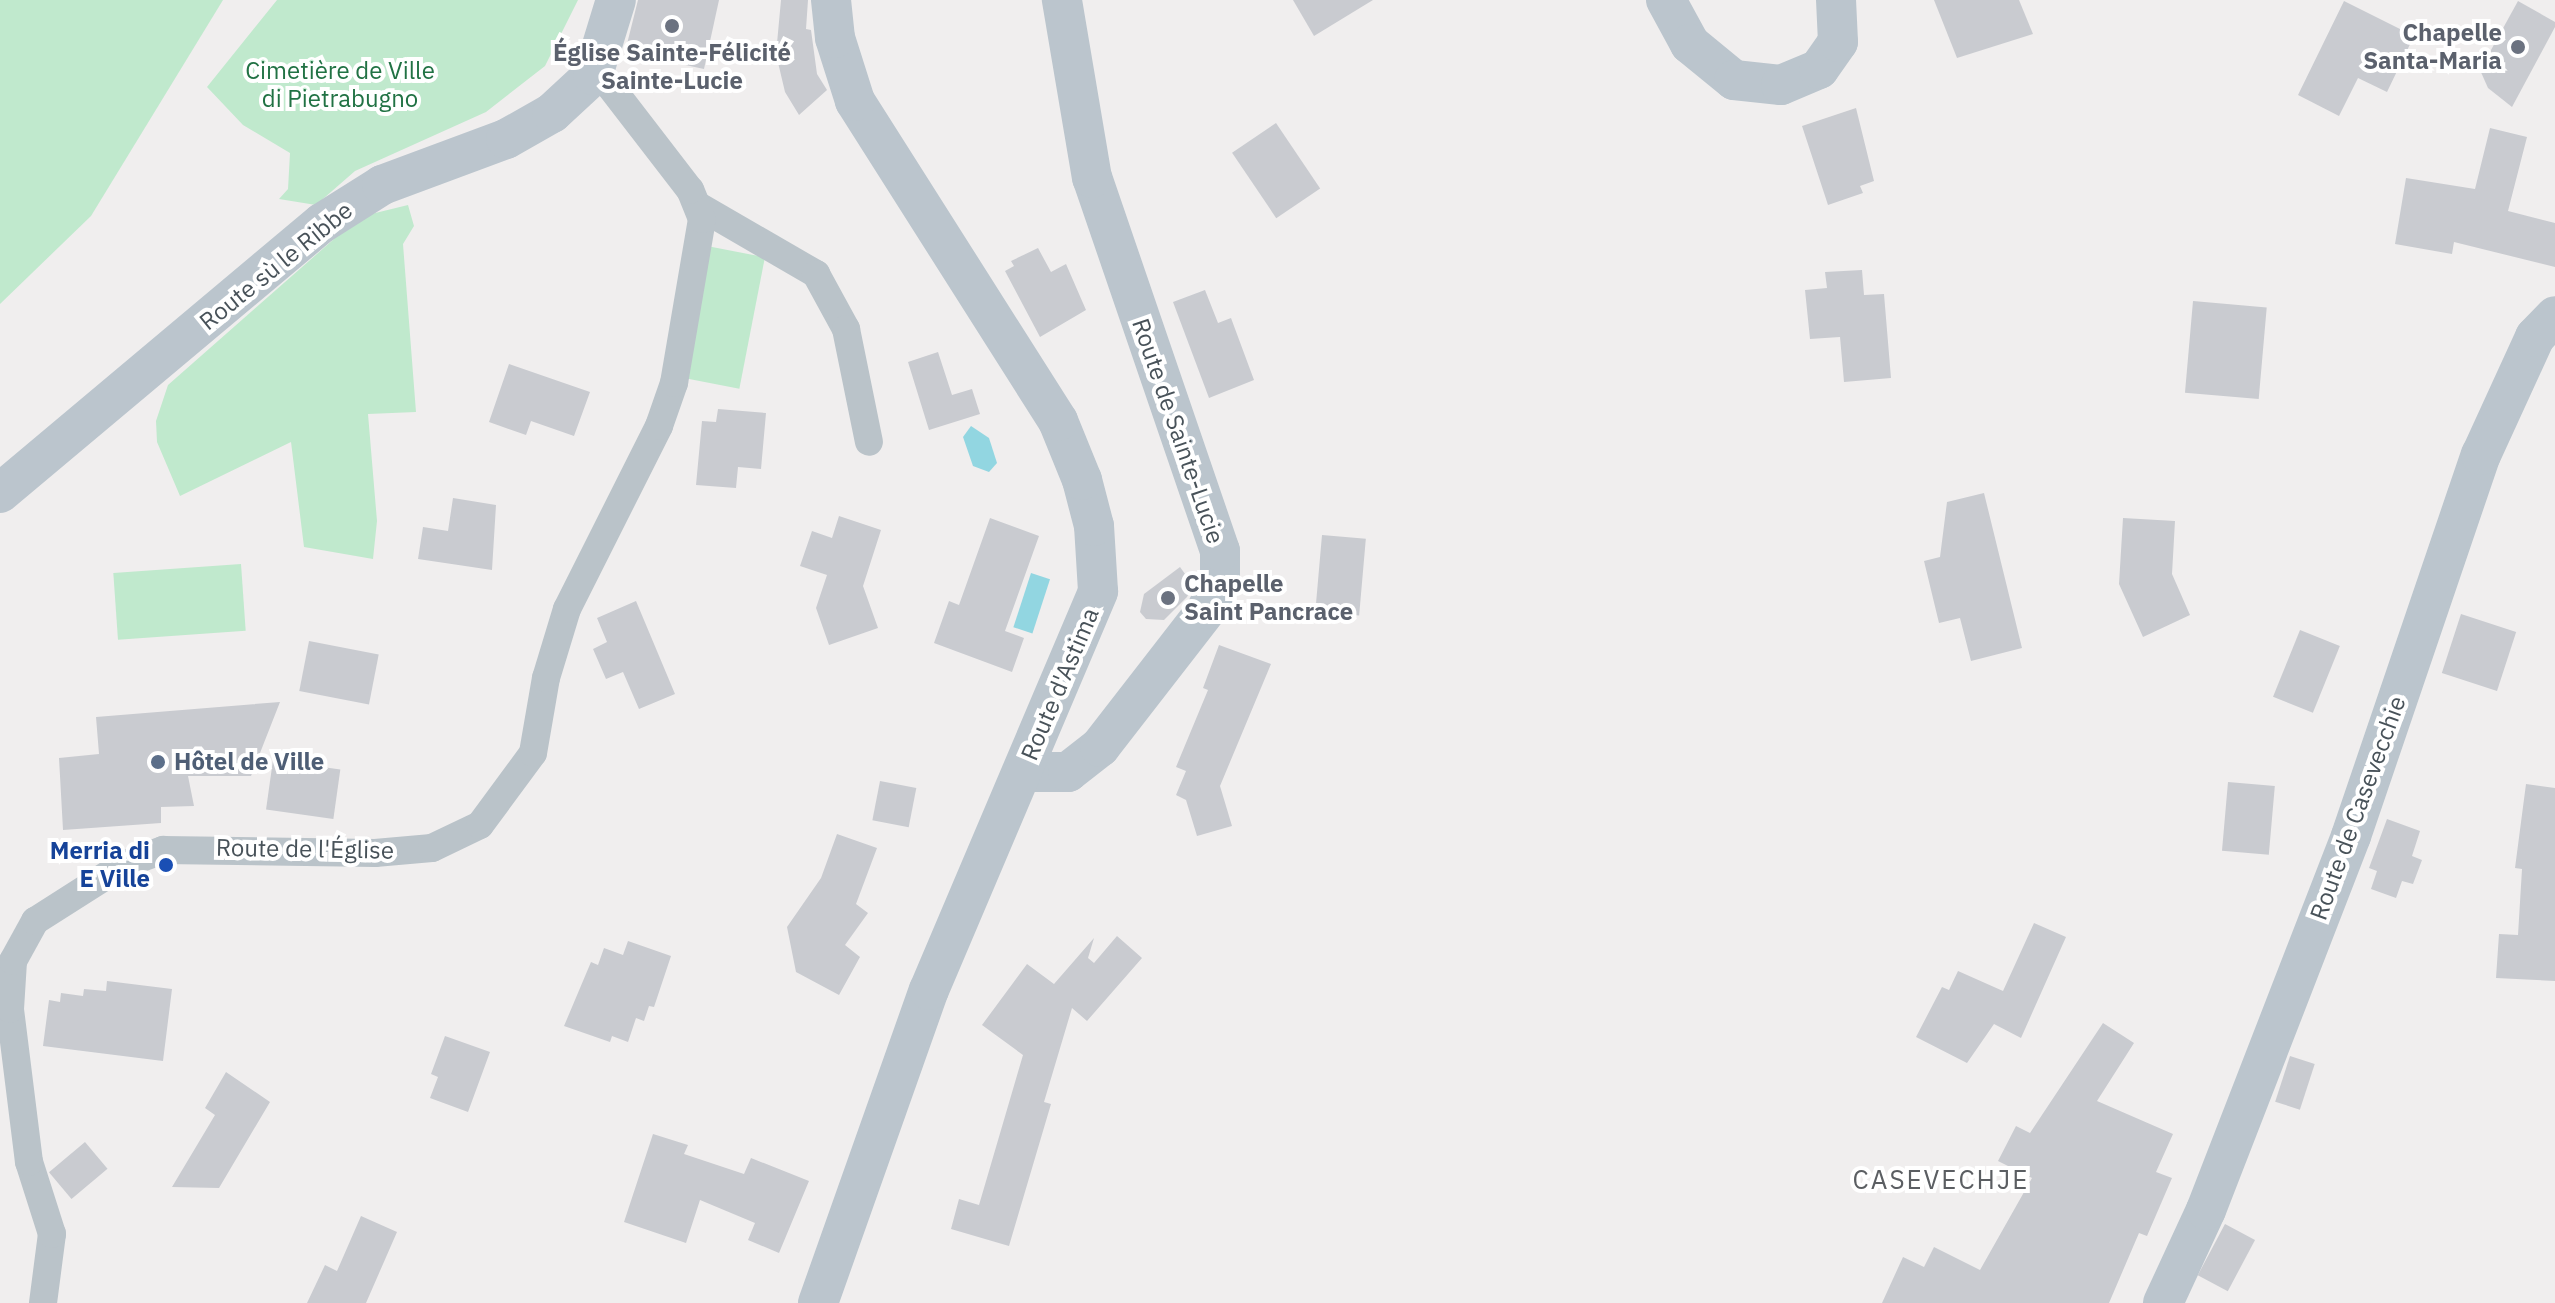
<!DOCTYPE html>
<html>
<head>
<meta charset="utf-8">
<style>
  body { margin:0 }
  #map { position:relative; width:2555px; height:1303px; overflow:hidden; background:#f0eeee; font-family:"IBM Plex Sans",sans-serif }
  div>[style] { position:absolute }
  .green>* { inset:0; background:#c0e9cd; transform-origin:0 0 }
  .water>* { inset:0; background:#92d6e1; transform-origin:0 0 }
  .building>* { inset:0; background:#c9cbd0; transform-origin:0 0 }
  .street>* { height:28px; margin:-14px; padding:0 14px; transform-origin:14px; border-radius:14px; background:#bac3c9 }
  .secondary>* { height:40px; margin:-20px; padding:0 20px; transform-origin:20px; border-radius:20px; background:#bbc5cd }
  .dots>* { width:22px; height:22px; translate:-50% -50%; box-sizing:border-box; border:4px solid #fff; border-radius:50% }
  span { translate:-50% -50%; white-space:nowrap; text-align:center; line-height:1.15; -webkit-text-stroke:8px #fff; paint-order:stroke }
  .worship-label { font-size:24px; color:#5b616d; font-weight:700 }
  .right { translate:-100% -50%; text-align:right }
  .left { translate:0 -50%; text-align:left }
  .park-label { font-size:24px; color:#217244 }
  .street-label { font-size:24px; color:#485259 }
  .service-label { font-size:24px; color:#4e5e75; font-weight:700 }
  .transit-label { font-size:24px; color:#164399; font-weight:700 }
  .neighbourhood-label { font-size:26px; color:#5b5e62; letter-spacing:2px }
</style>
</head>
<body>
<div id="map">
  <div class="green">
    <div style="clip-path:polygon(0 0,223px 0,91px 216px,0 304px)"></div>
    <div style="clip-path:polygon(277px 0,578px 0,545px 66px,486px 112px,355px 171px,316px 205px,279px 199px,288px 189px,290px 153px,243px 125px,207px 87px)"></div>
    <div style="clip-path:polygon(408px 205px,414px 226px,403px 244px,416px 412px,368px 414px,377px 521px,373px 559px,304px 547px,291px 442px,180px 496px,157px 442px,156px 421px,168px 385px,359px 217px)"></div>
    <div style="left:707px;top:246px;width:59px;height:134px;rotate:11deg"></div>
    <div style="left:241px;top:564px;width:67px;height:128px;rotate:86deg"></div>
  </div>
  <div class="water">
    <div style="clip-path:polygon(971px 426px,989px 438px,997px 463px,989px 472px,973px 466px,963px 437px)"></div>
    <div style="left:1031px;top:573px;width:20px;height:57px;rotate:18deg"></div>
  </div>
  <div class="building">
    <div style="clip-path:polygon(638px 0,719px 0,704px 69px,625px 52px)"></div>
    <div style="clip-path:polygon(781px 0,808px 0,806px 29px,811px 30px,817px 74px,827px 90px,799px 115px,785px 92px,776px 54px)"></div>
    <div style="clip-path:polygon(1293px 0,1373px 0,1314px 36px)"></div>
    <div style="clip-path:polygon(1934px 0,2019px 0,2033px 34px,1957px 58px)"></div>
    <div style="clip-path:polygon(2344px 1px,2414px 36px,2387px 92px,2358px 78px,2339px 116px,2298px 95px)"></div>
    <div style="clip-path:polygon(2518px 1px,2555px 22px,2555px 27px,2512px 107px,2488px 88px,2480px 70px)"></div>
    <div style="clip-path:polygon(1856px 108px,1874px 181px,1860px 186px,1863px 193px,1828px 205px,1802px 126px)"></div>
    <div style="left:1276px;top:123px;width:79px;height:53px;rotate:56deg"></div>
    <div style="clip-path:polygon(2490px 128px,2527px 137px,2508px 211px,2555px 223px,2555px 267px,2454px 242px,2452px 254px,2395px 244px,2406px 178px,2475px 189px)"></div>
    <div style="clip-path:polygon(1038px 248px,1051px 272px,1066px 264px,1086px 310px,1040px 337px,1005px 271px,1014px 266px,1011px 261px)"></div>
    <div style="clip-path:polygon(1862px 270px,1864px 295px,1884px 294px,1891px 378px,1844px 382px,1840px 337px,1810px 339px,1805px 290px,1827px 288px,1825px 272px)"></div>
    <div style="clip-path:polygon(1205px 290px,1218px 323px,1231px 318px,1254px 380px,1209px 398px,1173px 302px)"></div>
    <div style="left:2193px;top:301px;width:74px;height:92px;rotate:5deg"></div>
    <div style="clip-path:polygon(938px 352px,952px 395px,972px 389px,980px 414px,929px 430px,908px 362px)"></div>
    <div style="clip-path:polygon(509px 364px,590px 392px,574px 436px,531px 421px,526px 435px,489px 422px)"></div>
    <div style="clip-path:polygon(718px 409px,766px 413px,761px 469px,738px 467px,736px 488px,696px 485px,702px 421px,716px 422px)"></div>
    <div style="clip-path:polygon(1984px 493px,2022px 648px,1971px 661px,1960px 618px,1939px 623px,1924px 561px,1940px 557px,1947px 502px)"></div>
    <div style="clip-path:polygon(453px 498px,496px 505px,492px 570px,418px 559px,423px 527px,448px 531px)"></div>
    <div style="clip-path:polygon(839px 516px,881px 530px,863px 586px,878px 628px,829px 645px,816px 608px,827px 575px,800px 566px,812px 531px,832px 538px)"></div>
    <div style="clip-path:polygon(990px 518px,1039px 536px,1005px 631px,1024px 638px,1012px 672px,934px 643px,949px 601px,959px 605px)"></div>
    <div style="clip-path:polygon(2123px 518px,2175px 521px,2172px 574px,2190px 615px,2143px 637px,2119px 584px)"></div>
    <div style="left:1322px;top:535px;width:44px;height:77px;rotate:5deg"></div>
    <div style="clip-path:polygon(1180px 567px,1193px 585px,1187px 597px,1164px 620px,1146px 619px,1140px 612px,1144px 594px)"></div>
    <div style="clip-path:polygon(636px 601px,675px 694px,639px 709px,623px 672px,606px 679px,593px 649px,607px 642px,597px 618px)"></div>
    <div style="left:2461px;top:614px;width:58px;height:62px;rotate:18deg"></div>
    <div style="left:2300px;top:630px;width:43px;height:72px;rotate:22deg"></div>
    <div style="left:309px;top:641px;width:71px;height:51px;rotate:11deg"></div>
    <div style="clip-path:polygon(1219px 645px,1271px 664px,1220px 786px,1232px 826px,1197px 836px,1186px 800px,1176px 795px,1186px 771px,1176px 767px,1208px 690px,1203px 688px)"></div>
    <div style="clip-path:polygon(280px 702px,251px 776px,188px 776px,194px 806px,161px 807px,161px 823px,63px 830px,59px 758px,99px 754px,96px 717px)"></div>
    <div style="left:273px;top:760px;width:68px;height:50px;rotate:8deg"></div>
    <div style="left:880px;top:781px;width:37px;height:40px;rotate:11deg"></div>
    <div style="left:2228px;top:782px;width:47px;height:69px;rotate:5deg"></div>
    <div style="clip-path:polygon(2526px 784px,2555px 788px,2555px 981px,2496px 978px,2499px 934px,2518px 935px,2522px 869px,2515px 868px)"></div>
    <div style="clip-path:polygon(2387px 819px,2420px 831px,2412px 856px,2422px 860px,2413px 884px,2402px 881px,2396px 898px,2371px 889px,2377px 871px,2369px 868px)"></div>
    <div style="clip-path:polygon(837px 834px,877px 848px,856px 904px,868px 913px,845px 945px,860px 957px,839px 995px,796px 972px,787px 927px,821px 878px)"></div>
    <div style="clip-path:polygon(2034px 923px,2066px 937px,2021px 1038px,1994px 1024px,1967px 1063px,1916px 1037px,1942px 987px,1949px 990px,1958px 971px,2003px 991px)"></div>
    <div style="clip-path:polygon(1117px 936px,1142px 958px,1087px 1021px,1072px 1008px,1044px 1102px,1051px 1104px,1009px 1246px,951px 1229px,959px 1199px,979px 1205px,1023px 1055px,982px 1025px,1027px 964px,1054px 984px,1094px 938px,1088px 958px,1094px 963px)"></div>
    <div style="clip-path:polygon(628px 941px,671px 956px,654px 1007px,649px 1006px,644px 1021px,636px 1018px,628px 1042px,612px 1036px,610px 1042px,564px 1026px,591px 962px,598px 965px,604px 948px,623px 955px)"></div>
    <div style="clip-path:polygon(107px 981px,172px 989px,163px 1061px,43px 1046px,49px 1000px,60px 1002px,61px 993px,83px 996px,84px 989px,106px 991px)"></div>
    <div style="clip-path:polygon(2103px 1023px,2134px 1043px,2097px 1101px,2173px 1134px,2156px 1172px,2172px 1178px,2147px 1236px,2139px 1233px,2109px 1303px,1882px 1303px,1903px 1257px,1924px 1267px,1934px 1247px,1980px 1270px,2032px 1178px,1998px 1161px,2016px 1126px,2030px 1133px)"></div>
    <div style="clip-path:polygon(445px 1036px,490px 1052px,468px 1112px,430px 1098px,438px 1077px,431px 1074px)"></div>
    <div style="left:2290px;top:1056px;width:26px;height:48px;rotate:18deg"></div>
    <div style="clip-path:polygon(226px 1072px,270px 1102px,219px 1188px,172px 1187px,215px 1115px,205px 1108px)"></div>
    <div style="clip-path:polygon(653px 1134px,688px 1145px,684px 1154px,744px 1174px,751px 1158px,809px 1181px,779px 1253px,748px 1240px,755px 1223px,700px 1200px,686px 1243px,624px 1222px)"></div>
    <div style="left:85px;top:1142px;width:35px;height:47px;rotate:50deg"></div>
    <div style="clip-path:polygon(361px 1216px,397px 1232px,366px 1303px,307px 1303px,325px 1265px,337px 1271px)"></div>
    <div style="left:2225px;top:1224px;width:34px;height:58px;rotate:28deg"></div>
  </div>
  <div class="street">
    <div style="left:697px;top:205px;width:138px;rotate:30.1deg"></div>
    <div style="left:816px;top:274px;width:63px;rotate:61.4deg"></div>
    <div style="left:846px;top:329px;width:115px;rotate:78.5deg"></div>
    <div style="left:43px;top:1303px;width:70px;rotate:-82.6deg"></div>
    <div style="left:52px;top:1234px;width:76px;rotate:-107.7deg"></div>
    <div style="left:29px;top:1162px;width:154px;rotate:-97.1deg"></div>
    <div style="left:10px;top:1009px;width:48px;rotate:-86.4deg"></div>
    <div style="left:13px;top:961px;width:46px;rotate:-61.2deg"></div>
    <div style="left:35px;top:921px;width:104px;rotate:-32.5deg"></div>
    <div style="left:123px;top:865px;width:43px;rotate:-20.6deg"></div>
    <div style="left:163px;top:850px;width:212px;rotate:0.8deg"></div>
    <div style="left:375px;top:853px;width:57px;rotate:-5deg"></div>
    <div style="left:432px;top:848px;width:53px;rotate:-25.6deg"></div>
    <div style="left:480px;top:825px;width:89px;rotate:-53.6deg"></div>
    <div style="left:533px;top:753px;width:76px;rotate:-80.2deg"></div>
    <div style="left:546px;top:678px;width:72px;rotate:-73.1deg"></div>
    <div style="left:567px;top:609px;width:205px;rotate:-63.3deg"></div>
    <div style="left:659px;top:426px;width:46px;rotate:-70.8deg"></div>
    <div style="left:674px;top:383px;width:166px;rotate:-80.3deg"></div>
    <div style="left:702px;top:219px;width:31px;rotate:-112deg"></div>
    <div style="left:690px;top:190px;width:133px;rotate:-127.6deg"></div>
    <div style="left:609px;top:85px;width:19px;rotate:-148deg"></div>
  </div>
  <div class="secondary">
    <div style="left:1666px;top:0;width:50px;rotate:61.4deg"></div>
    <div style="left:1690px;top:44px;width:57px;rotate:39.3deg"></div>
    <div style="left:1734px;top:80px;width:47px;rotate:6.1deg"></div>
    <div style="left:1781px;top:85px;width:41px;rotate:-22.8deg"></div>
    <div style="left:1819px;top:69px;width:33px;rotate:-55deg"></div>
    <div style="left:1838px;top:42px;width:42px;rotate:-92.7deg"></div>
    <div style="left:0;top:493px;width:420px;rotate:-40deg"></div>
    <div style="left:322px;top:223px;width:71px;rotate:-32.3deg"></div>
    <div style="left:382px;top:185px;width:132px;rotate:-20.4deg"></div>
    <div style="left:506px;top:139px;width:53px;rotate:-29.5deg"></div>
    <div style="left:552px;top:113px;width:56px;rotate:-42.8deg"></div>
    <div style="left:593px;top:75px;width:78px;rotate:-73deg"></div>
    <div style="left:1023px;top:772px;width:45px"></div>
    <div style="left:1068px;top:772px;width:41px;rotate:-38deg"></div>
    <div style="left:1100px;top:747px;width:175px;rotate:-52.2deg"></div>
    <div style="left:1207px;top:609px;width:31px;rotate:-65deg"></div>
    <div style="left:1220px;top:581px;width:30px;rotate:-90deg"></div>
    <div style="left:1220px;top:551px;width:394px;rotate:-108.9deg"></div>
    <div style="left:1092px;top:178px;width:181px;rotate:-99.6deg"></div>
    <div style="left:818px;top:1303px;width:332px;rotate:-70.5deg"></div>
    <div style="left:929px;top:990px;width:433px;rotate:-67deg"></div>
    <div style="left:1098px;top:591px;width:65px;rotate:-93.5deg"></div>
    <div style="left:1094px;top:526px;width:48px;rotate:-104.6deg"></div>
    <div style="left:1082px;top:480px;width:64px;rotate:-112.1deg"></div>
    <div style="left:1058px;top:421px;width:379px;rotate:-122.4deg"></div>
    <div style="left:855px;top:101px;width:66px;rotate:-107.6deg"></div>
    <div style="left:835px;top:38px;width:38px;rotate:-96deg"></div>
    <div style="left:2163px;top:1303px;width:102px;rotate:-65.2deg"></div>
    <div style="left:2206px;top:1210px;width:401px;rotate:-68.8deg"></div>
    <div style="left:2351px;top:836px;width:403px;rotate:-71.2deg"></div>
    <div style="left:2481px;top:455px;width:130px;rotate:-65.4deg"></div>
    <div style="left:2535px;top:337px;width:29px;rotate:-46deg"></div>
  </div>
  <div class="dots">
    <div style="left:672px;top:26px;background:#6b7280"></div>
    <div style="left:2518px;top:47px;background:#6b7280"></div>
    <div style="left:1168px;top:598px;background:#6b7280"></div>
    <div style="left:158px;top:762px;background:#5c6f8a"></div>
    <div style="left:166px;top:865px;background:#1a4fb4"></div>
  </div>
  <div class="worship-label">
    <span class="right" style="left:2502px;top:47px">Chapelle<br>Santa-Maria</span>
    <span style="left:672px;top:67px">Église Sainte-Félicité<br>Sainte-Lucie</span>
    <span class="left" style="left:1184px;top:598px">Chapelle<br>Saint Pancrace</span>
  </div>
  <div class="park-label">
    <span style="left:340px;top:85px">Cimetière de Ville<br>di Pietrabugno</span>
  </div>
  <div class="street-label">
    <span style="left:276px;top:266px;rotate:-39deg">Route sù le Ribbe</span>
    <span style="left:1178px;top:431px;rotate:71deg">Route de Sainte-Lucie</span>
    <span style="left:1060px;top:684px;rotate:-67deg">Route d'Astima</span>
    <span style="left:2358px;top:808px;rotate:-70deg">Route de Casevecchie</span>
    <span style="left:305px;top:849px;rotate:1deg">Route de l'Église</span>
  </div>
  <div class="service-label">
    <span class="left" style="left:174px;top:762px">Hôtel de Ville</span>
  </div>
  <div class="transit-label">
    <span class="right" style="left:150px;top:865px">Merria di<br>E Ville</span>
  </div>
  <div class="neighbourhood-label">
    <span style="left:1941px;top:1180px">CASEVECHJE</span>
  </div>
</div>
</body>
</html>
